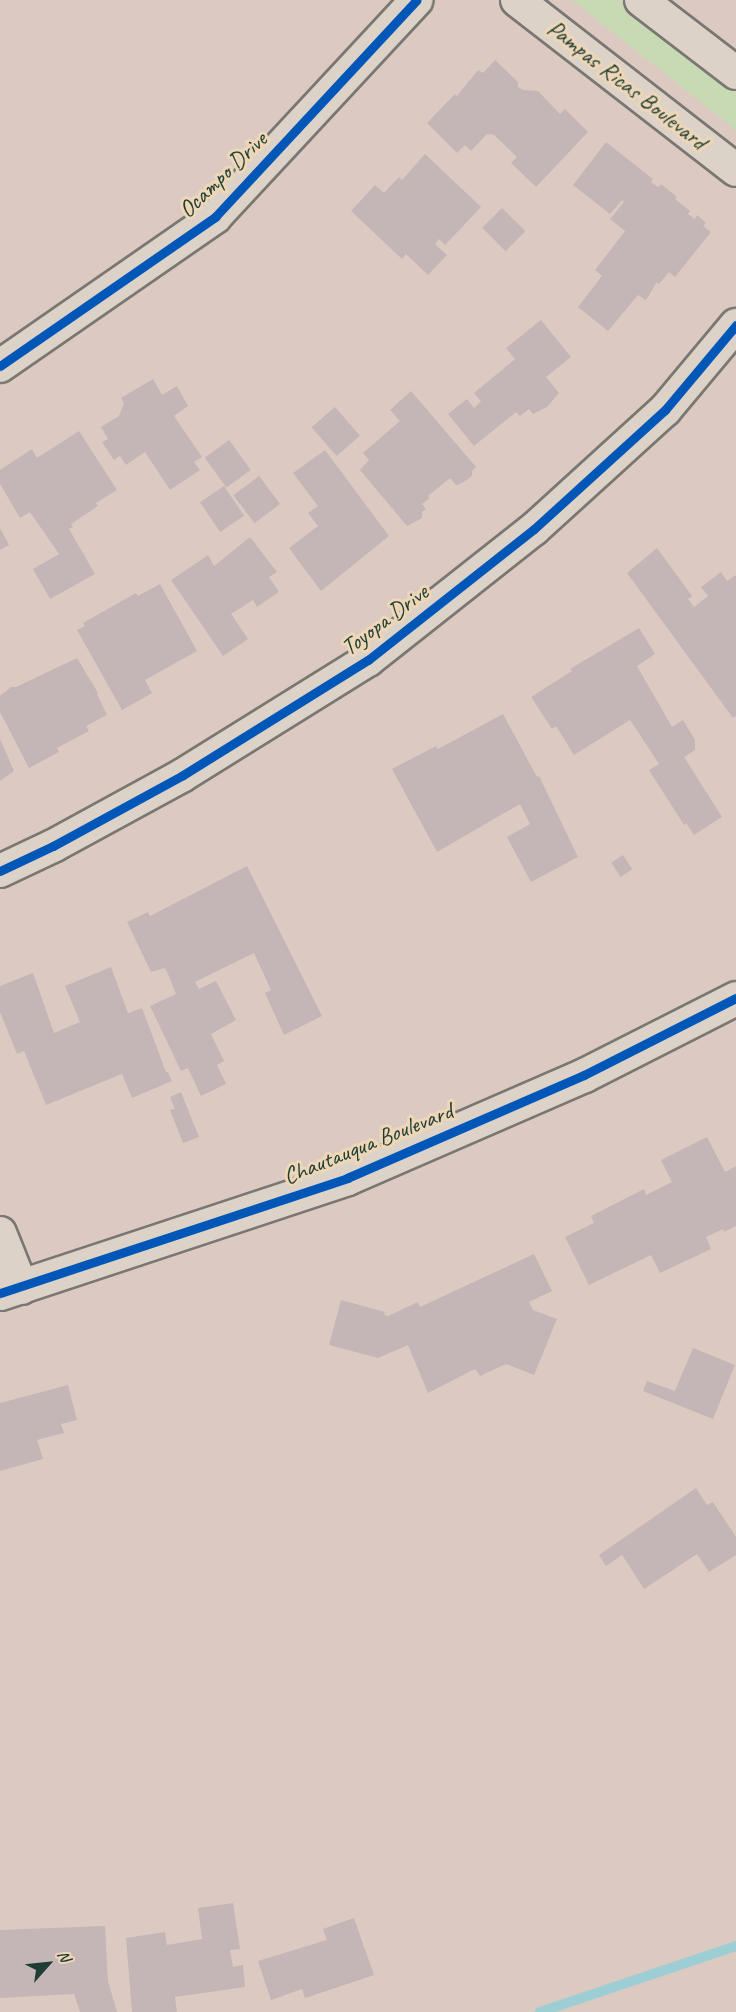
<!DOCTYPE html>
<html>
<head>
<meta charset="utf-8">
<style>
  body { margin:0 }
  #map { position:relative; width:736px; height:2012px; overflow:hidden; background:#dccac2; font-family:Caveat,sans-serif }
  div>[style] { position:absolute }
  .green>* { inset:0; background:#c8dab3 }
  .stream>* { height:10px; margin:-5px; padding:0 5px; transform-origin:5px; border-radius:5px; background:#9cced4 }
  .building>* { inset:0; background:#c4b5b6; transform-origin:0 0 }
  .roads { filter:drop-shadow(2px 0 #7a7772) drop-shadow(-2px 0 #7a7772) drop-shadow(0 2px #7a7772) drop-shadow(0 -2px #7a7772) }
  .minor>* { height:32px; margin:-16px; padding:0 16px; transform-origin:16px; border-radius:16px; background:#dcd2c8 }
  .tertiary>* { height:33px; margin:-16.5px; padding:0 16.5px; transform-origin:16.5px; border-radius:16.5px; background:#dcd2c8 }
  .cycleway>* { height:9px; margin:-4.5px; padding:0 4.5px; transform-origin:4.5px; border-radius:4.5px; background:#0057b8 }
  span { translate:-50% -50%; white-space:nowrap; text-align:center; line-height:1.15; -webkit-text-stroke:6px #eed7b7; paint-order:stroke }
  .street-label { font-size:24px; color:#1f3d34 }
  .north { position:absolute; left:18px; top:1934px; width:60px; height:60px; -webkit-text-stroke:4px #eed7b7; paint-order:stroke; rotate:63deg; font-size:16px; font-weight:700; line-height:24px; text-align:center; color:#1f3d34 }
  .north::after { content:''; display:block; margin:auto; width:21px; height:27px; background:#1f3d34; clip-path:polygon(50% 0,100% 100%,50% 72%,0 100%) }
</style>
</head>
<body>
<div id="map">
  <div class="green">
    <div style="clip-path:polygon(572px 0,619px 0,736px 92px,736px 130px)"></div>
  </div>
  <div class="stream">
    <div style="left:540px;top:2012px;width:207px;rotate:-18.6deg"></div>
  </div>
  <div class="building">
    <div style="clip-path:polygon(495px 60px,518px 82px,518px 87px,523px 90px,538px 91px,560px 114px,565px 109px,588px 132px,536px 187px,511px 163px,517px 157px,494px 135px,487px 134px,471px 151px,465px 145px,457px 153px,427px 123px,455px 94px,457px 96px,478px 70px,483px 73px)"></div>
    <div style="clip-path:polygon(606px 142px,653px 179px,651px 182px,658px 187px,661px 184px,677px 197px,675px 199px,690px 211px,688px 214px,695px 219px,697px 215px,706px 223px,703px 226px,711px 232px,675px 277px,669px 272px,659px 284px,657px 282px,646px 300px,638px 295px,608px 331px,578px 307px,602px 276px,595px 270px,625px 231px,610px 219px,624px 202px,622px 200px,610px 214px,573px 185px)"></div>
    <div style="clip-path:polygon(425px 154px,481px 207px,445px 245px,439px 239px,435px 244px,447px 255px,428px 275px,406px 254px,402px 259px,351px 211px,375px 185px,384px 193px,399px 177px,402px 180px)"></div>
    <div style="left:502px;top:208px;width:33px;height:28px;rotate:45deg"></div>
    <div style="clip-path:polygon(541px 320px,571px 357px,546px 377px,559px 393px,547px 407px,533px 414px,529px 409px,520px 416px,516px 412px,474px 446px,448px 414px,467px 399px,474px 408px,481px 401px,474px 393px,515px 359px,506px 348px)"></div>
    <div style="clip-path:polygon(153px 379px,162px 395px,177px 386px,188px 406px,174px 416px,202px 457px,194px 462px,200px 470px,170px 490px,145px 452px,126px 465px,120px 456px,114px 460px,102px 442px,108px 439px,101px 427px,119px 416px,124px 403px,121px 398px)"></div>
    <div style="clip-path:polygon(411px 391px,476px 467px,472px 471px,472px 476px,464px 482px,456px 485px,450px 478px,428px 496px,430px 498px,422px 504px,426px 509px,422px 512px,422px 518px,407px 526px,360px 470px,369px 460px,363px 453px,400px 421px,390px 410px)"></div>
    <div style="left:335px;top:407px;width:38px;height:31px;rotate:49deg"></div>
    <div style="clip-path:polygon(79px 431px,117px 490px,96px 503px,98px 506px,71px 524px,73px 527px,69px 529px,95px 574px,50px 599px,33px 569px,59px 554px,30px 512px,20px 518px,0 484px,0 470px,32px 449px,37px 458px)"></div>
    <div style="left:229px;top:440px;width:37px;height:30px;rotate:54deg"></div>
    <div style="clip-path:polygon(325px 450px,389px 536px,321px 591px,289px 548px,318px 526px,308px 513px,318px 506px,293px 473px)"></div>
    <div style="left:259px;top:476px;width:35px;height:32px;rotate:53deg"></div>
    <div style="left:224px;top:486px;width:36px;height:29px;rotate:56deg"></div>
    <div style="clip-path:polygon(0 528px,9px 545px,0 550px)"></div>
    <div style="clip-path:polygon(250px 537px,277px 572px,269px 577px,279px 592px,257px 607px,253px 600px,231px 614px,248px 639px,223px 656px,171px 580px,208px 555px,214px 566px)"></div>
    <div style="clip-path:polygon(657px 548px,692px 596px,688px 599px,694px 607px,708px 596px,701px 587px,721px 572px,727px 581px,736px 575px,736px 716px,733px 718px,627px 573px)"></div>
    <div style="clip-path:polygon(160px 584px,197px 651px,145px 680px,152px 693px,122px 710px,77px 630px,85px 626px,83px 623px,136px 593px,138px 596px)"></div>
    <div style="clip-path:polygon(639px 628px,655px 654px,637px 666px,672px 727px,683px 720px,695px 740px,695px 750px,684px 757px,722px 817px,694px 835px,686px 823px,684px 825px,649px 770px,659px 764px,630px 720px,574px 755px,556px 726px,552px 729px,531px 697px,572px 671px,570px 669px)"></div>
    <div style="clip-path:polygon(77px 658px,98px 693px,97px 694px,107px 715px,86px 726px,89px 731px,57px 748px,59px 752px,29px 768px,0 712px,0 696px,11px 687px,16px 687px)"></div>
    <div style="clip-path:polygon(503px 714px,537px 777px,539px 776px,578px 857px,531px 882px,507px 837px,530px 824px,520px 804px,437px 852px,392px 769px,436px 746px,438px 749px)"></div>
    <div style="clip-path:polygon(0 739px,14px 771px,0 781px)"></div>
    <div style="left:623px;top:855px;width:17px;height:14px;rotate:57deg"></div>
    <div style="clip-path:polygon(247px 866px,322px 1016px,284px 1035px,265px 993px,271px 990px,254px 953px,195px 982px,199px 989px,216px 981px,236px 1020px,211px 1034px,224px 1061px,217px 1065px,226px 1084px,201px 1096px,188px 1068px,181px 1071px,150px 1006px,176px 994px,168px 974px,165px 968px,151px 972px,127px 922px,148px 912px,150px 916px)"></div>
    <div style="clip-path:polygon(111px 967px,128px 1013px,142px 1008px,166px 1072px,168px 1072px,172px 1081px,132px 1098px,122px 1074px,46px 1105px,24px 1051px,17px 1054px,0 1012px,0 986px,33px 973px,54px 1033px,80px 1022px,65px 986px)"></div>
    <div style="clip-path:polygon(181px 1092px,199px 1137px,183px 1143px,170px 1110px,175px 1109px,170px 1097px)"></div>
    <div style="clip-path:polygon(707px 1137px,725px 1172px,736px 1166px,736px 1226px,724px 1232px,723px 1229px,706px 1237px,711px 1249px,660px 1273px,651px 1255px,589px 1285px,565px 1237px,594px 1223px,591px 1216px,644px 1189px,646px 1195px,672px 1182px,661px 1160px)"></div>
    <div style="clip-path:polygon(534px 1254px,552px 1291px,529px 1302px,533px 1310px,557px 1319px,534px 1375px,506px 1364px,480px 1376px,475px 1369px,428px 1393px,408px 1345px,378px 1358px,329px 1345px,341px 1300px,385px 1312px,384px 1315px,388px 1316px,418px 1302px,420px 1307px)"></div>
    <div style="clip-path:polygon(693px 1348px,735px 1365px,713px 1419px,643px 1391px,647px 1381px,675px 1391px)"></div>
    <div style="clip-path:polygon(68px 1385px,77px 1420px,61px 1424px,64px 1433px,37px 1440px,43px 1459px,0 1471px,0 1403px)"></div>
    <div style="clip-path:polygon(696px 1488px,707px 1505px,713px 1502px,736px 1537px,736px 1555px,709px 1572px,697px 1554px,644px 1589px,622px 1555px,606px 1566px,599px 1555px)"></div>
    <div style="clip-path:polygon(233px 1903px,240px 1949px,230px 1950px,233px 1967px,243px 1965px,245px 1987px,175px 1997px,177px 2012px,132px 2012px,126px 1938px,165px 1932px,167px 1945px,202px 1939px,198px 1908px)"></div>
    <div style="clip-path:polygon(354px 1918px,374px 1975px,305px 1998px,302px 1989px,271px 2000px,258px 1961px,327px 1940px,323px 1929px)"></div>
    <div style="clip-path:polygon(105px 1926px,108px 1981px,117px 2012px,80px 2012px,74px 1994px,0 1998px,0 1930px)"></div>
  </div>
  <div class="roads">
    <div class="minor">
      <div style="left:517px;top:0;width:277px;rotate:37.8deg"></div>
      <div style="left:641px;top:0;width:120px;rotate:37.5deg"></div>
      <div style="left:0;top:366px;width:262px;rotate:-34.7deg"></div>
      <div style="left:215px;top:217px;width:296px;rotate:-47.1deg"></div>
      <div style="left:0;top:871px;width:59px;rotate:-25.3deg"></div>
      <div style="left:53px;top:846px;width:148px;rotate:-28.6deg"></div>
      <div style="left:183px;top:775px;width:218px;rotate:-31.9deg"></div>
      <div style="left:368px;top:660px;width:211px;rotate:-38.3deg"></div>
      <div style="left:534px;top:529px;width:177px;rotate:-42.3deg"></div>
      <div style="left:665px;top:410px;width:111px;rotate:-50.1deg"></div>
      <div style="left:0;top:1233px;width:59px;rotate:68.2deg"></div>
    </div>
    <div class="tertiary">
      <div style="left:0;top:1293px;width:366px;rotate:-18.3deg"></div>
      <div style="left:347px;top:1178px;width:258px;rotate:-23.5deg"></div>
      <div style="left:584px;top:1075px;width:170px;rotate:-26.9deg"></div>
    </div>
  </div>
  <div class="cycleway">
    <div style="left:0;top:366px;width:262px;rotate:-34.7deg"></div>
    <div style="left:215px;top:217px;width:296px;rotate:-47.1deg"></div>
    <div style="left:0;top:871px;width:59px;rotate:-25.3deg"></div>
    <div style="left:53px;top:846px;width:148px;rotate:-28.6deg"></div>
    <div style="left:183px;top:775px;width:218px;rotate:-31.9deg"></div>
    <div style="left:368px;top:660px;width:211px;rotate:-38.3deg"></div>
    <div style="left:534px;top:529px;width:177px;rotate:-42.3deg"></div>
    <div style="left:665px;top:410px;width:111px;rotate:-50.1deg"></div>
    <div style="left:0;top:1293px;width:366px;rotate:-18.3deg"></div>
    <div style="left:347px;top:1178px;width:258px;rotate:-23.5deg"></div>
    <div style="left:584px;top:1075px;width:170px;rotate:-26.9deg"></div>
  </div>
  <div class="street-label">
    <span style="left:627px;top:85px;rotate:38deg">Pampas Ricas Boulevard</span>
    <span style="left:223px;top:175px;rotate:-44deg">Ocampo Drive</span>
    <span style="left:385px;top:620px;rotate:-37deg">Toyopa Drive</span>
    <span style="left:368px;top:1144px;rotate:-22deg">Chautauqua Boulevard</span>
  </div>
  <div class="north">N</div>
</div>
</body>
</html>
